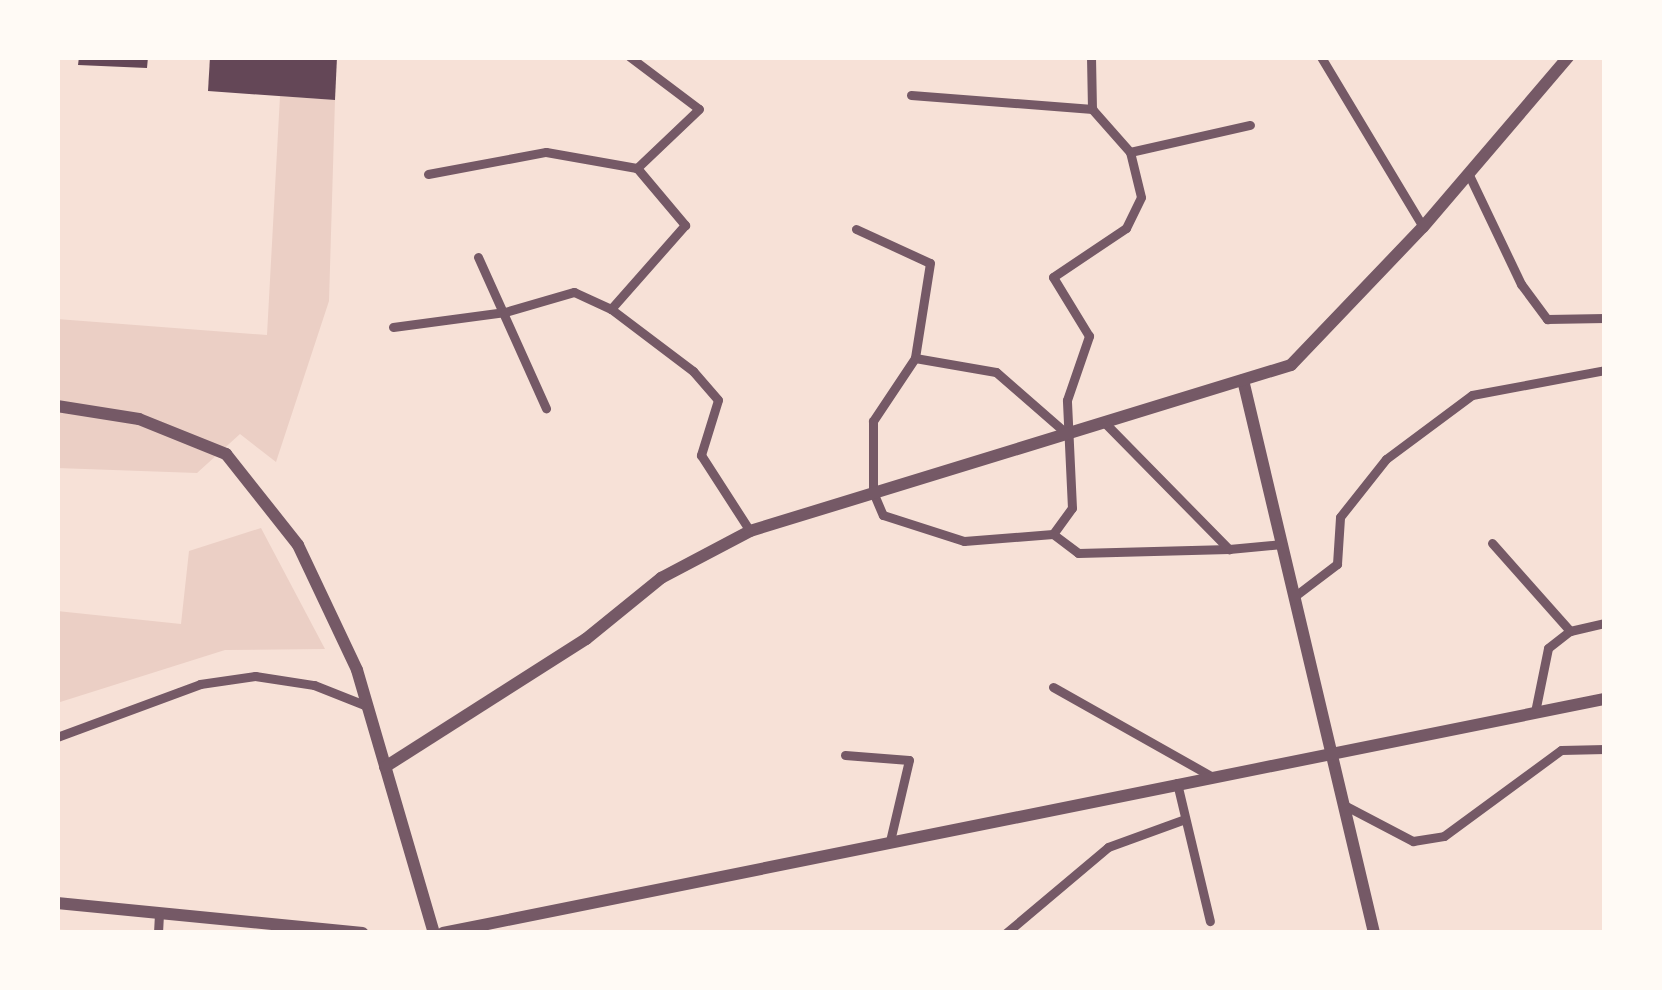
<!DOCTYPE html>
<html>
<head>
<meta charset="utf-8">
<style>
  body { margin:0 }
  #map { position:relative; width:1662px; height:990px; overflow:hidden; background:#f7e1d7; font-family:Barlow,sans-serif }
  div>[style] { position:absolute }
  .green>* { inset:0; background:#ebcfc5 }
  .building>* { inset:0; background:#644757 }
  .service>* { height:9px; margin:-4.5px; padding:0 4.5px; transform-origin:4.5px; border-radius:4.5px; background:#755966 }
  .minor>* { height:12px; margin:-6px; padding:0 6px; transform-origin:6px; border-radius:6px; background:#755966 }
  span { translate:-50% -50%; white-space:nowrap; text-align:center; line-height:1.15; -webkit-text-stroke:10px #fffaf5; paint-order:stroke }
  .frame { position:absolute; inset:0; border:60px solid #fffaf5; pointer-events:none }
</style>
</head>
<body>
<div id="map">
  <div class="green">
    <div style="clip-path:polygon(280px 96px,335px 100px,329px 301px,276px 462px,240px 434px,197px 473px,57px 468px,57px 319px,267px 335px)"></div>
    <div style="clip-path:polygon(261px 528px,325px 649px,225px 650px,57px 703px,57px 611px,181px 624px,189px 551px)"></div>
  </div>
  <div class="building">
    <div style="clip-path:polygon(79px 57px,148px 57px,147px 68px,78px 65px)"></div>
    <div style="clip-path:polygon(210px 57px,337px 57px,335px 100px,208px 91px)"></div>
  </div>
  <div class="service">
    <div style="left:630px;top:57px;width:86px;rotate:37deg"></div>
    <div style="left:699px;top:109px;width:86px;rotate:136.4deg"></div>
    <div style="left:637px;top:168px;width:75px;rotate:49.9deg"></div>
    <div style="left:685px;top:225px;width:112px;rotate:131.4deg"></div>
    <div style="left:611px;top:309px;width:103px;rotate:37.1deg"></div>
    <div style="left:693px;top:371px;width:38px;rotate:49deg"></div>
    <div style="left:718px;top:400px;width:58px;rotate:107.2deg"></div>
    <div style="left:701px;top:455px;width:90px;rotate:57.2deg"></div>
    <div style="left:1321px;top:57px;width:198px;rotate:59deg"></div>
    <div style="left:911px;top:95px;width:182px;rotate:4.4deg"></div>
    <div style="left:1130px;top:152px;width:123px;rotate:-12.7deg"></div>
    <div style="left:428px;top:174px;width:120px;rotate:-10.6deg"></div>
    <div style="left:546px;top:152px;width:92px;rotate:10deg"></div>
    <div style="left:1469px;top:175px;width:121px;rotate:64.5deg"></div>
    <div style="left:1521px;top:284px;width:44px;rotate:53.4deg"></div>
    <div style="left:1547px;top:319px;width:58px;rotate:-1deg"></div>
    <div style="left:856px;top:229px;width:81px;rotate:24.7deg"></div>
    <div style="left:930px;top:263px;width:96px;rotate:99deg"></div>
    <div style="left:915px;top:358px;width:76px;rotate:123.7deg"></div>
    <div style="left:873px;top:421px;width:71px;rotate:90deg"></div>
    <div style="left:873px;top:492px;width:25px;rotate:67deg"></div>
    <div style="left:883px;top:515px;width:85px;rotate:17.8deg"></div>
    <div style="left:964px;top:541px;width:89px;rotate:-4.5deg"></div>
    <div style="left:1053px;top:534px;width:31px;rotate:37deg"></div>
    <div style="left:1078px;top:553px;width:151px;rotate:-1.5deg"></div>
    <div style="left:478px;top:257px;width:166px;rotate:65.8deg"></div>
    <div style="left:393px;top:327px;width:113px;rotate:-7.6deg"></div>
    <div style="left:505px;top:312px;width:72px;rotate:-16.2deg"></div>
    <div style="left:574px;top:292px;width:41px;rotate:24.7deg"></div>
    <div style="left:915px;top:358px;width:82px;rotate:9.8deg"></div>
    <div style="left:996px;top:372px;width:93px;rotate:41.1deg"></div>
    <div style="left:1103px;top:421px;width:180px;rotate:45.5deg"></div>
    <div style="left:1229px;top:549px;width:53px;rotate:-5.4deg"></div>
    <div style="left:1053px;top:534px;width:32px;rotate:-54deg"></div>
    <div style="left:1072px;top:508px;width:108px;rotate:-92.7deg"></div>
    <div style="left:1067px;top:400px;width:68px;rotate:-71deg"></div>
    <div style="left:1089px;top:336px;width:69px;rotate:-121.4deg"></div>
    <div style="left:1053px;top:277px;width:88px;rotate:-33.9deg"></div>
    <div style="left:1126px;top:228px;width:34px;rotate:-64deg"></div>
    <div style="left:1141px;top:197px;width:46px;rotate:-103.7deg"></div>
    <div style="left:1130px;top:152px;width:57px;rotate:-131.5deg"></div>
    <div style="left:1092px;top:109px;width:52px;rotate:-91.1deg"></div>
    <div style="left:1492px;top:543px;width:118px;rotate:48.4deg"></div>
    <div style="left:1295px;top:596px;width:53px;rotate:-37.3deg"></div>
    <div style="left:1337px;top:564px;width:47px;rotate:-86.3deg"></div>
    <div style="left:1340px;top:517px;width:74px;rotate:-51.6deg"></div>
    <div style="left:1386px;top:459px;width:107px;rotate:-36.7deg"></div>
    <div style="left:1472px;top:395px;width:135px;rotate:-10.6deg"></div>
    <div style="left:1053px;top:687px;width:181px;rotate:29.4deg"></div>
    <div style="left:1535px;top:712px;width:65px;rotate:-78.5deg"></div>
    <div style="left:1548px;top:648px;width:28px;rotate:-38deg"></div>
    <div style="left:1570px;top:631px;width:36px;rotate:-13deg"></div>
    <div style="left:57px;top:737px;width:153px;rotate:-20.3deg"></div>
    <div style="left:200px;top:684px;width:56px;rotate:-8.3deg"></div>
    <div style="left:255px;top:676px;width:60px;rotate:8.7deg"></div>
    <div style="left:314px;top:685px;width:57px;rotate:21.6deg"></div>
    <div style="left:845px;top:755px;width:64px;rotate:4.5deg"></div>
    <div style="left:909px;top:760px;width:83px;rotate:103.2deg"></div>
    <div style="left:1177px;top:783px;width:142px;rotate:76.6deg"></div>
    <div style="left:1344px;top:805px;width:78px;rotate:27.6deg"></div>
    <div style="left:1413px;top:841px;width:31px;rotate:-9deg"></div>
    <div style="left:1444px;top:836px;width:145px;rotate:-36.3deg"></div>
    <div style="left:1561px;top:750px;width:44px;rotate:-1.3deg"></div>
    <div style="left:158px;top:933px;width:21px;rotate:-87deg"></div>
    <div style="left:1006px;top:933px;width:133px;rotate:-40.1deg"></div>
    <div style="left:1108px;top:847px;width:82px;rotate:-20deg"></div>
  </div>
  <div class="minor">
    <div style="left:1243px;top:380px;width:568px;rotate:76.67deg"></div>
    <div style="left:57px;top:406px;width:83px;rotate:9deg"></div>
    <div style="left:139px;top:419px;width:94px;rotate:21.9deg"></div>
    <div style="left:226px;top:454px;width:116px;rotate:51.6deg"></div>
    <div style="left:298px;top:545px;width:138px;rotate:64.7deg"></div>
    <div style="left:357px;top:670px;width:274px;rotate:73.7deg"></div>
    <div style="left:385px;top:767px;width:238px;rotate:-32.5deg"></div>
    <div style="left:586px;top:639px;width:97px;rotate:-39.1deg"></div>
    <div style="left:661px;top:578px;width:101px;rotate:-27.8deg"></div>
    <div style="left:750px;top:531px;width:566px;rotate:-17.06deg"></div>
    <div style="left:1291px;top:365px;width:191px;rotate:-46.3deg"></div>
    <div style="left:1423px;top:227px;width:223px;rotate:-49.5deg"></div>
    <div style="left:57px;top:903px;width:307px;rotate:5.6deg"></div>
    <div style="left:443px;top:933px;width:1185px;rotate:-11.39deg"></div>
  </div>
  <div class="frame"></div>
</div>
</body>
</html>
